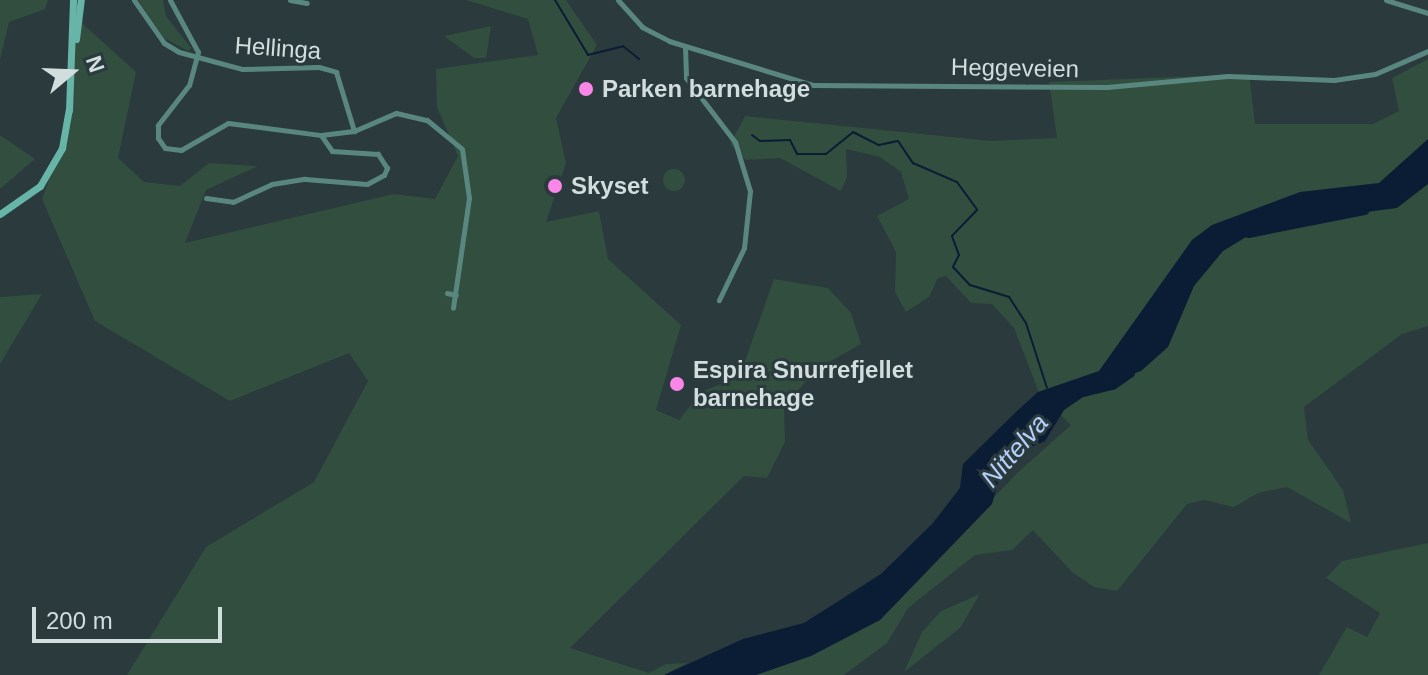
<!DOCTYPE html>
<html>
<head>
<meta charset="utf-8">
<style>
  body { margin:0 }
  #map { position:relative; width:1428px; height:675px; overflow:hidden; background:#2a3a3d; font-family:Helvetica,sans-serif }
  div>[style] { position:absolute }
  .green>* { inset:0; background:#314e3e }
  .round { border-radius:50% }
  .water>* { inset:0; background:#0b1c35 }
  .stream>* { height:2px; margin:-1px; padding:0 1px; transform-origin:1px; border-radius:1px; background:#0b1c35 }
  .river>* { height:11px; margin:-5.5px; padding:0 5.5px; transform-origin:5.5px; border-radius:5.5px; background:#0b1c35 }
  .street>* { height:5px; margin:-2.5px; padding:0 2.5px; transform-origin:2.5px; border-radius:2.5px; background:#598780 }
  .secondary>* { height:7px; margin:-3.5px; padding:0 3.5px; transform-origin:3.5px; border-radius:3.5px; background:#67b4a9 }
  .dots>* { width:22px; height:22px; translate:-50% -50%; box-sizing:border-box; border:4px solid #2a3a3d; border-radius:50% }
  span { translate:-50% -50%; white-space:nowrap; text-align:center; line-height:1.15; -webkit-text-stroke:6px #2a3a3d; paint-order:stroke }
  .street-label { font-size:24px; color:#d2ddde }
  .poi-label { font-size:24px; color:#d2ddde; font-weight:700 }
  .left { translate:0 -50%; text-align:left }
  .water-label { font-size:26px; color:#b3cffb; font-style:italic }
  .north { position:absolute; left:32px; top:32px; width:80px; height:80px; -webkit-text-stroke:6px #2a3a3d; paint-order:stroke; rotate:71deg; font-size:22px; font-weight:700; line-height:32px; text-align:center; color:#d2ddde }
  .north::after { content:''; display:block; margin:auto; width:28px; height:36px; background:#d2ddde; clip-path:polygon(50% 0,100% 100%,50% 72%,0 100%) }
  .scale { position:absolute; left:32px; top:607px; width:190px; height:36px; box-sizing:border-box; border:4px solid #d2ddde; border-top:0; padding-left:10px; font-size:24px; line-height:28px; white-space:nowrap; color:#d2ddde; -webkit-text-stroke:6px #2a3a3d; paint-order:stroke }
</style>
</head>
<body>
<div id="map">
  <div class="green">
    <div style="clip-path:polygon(0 0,48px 0,45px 9px,9px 22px,0 60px)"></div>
    <div style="clip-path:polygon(138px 0,163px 0,166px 16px,191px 48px,188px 51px,164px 38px)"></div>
    <div style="clip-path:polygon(466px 0,566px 0,597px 45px,556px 118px,566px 163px,546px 222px,599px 211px,608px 259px,681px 325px,656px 410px,679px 420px,702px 391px,739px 378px,774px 279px,828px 288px,851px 313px,861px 344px,815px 370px,784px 408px,785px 442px,767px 478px,744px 476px,570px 648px,649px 673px,666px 664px,687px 663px,664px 675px,127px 675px,206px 547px,314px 482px,368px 381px,349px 353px,230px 401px,95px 321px,42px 199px,66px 132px,73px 15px,136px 72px,118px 158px,144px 182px,180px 186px,209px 163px,258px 166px,206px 190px,185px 243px,394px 194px,435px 199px,458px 156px,437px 107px,436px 69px,538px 55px,528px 19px)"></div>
    <div style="clip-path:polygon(491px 26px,486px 58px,474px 58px,444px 36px)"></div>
    <div style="clip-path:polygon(1428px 59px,1428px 326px,1402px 334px,1304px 407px,1308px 440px,1343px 490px,1351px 523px,1287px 487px,1258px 493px,1234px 507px,1204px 500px,1187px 504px,1117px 591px,1094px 587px,1072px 572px,1033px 530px,1012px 550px,975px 555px,908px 608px,887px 643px,844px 675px,756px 675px,880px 620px,1016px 474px,1071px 425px,1040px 395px,1014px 328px,992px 304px,971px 303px,946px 276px,938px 278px,929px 297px,906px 312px,895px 292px,896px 252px,877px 216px,909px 199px,901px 172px,880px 157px,846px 149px,847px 177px,841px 191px,780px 158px,746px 160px,730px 144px,745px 116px,991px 141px,1057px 138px,1049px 82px,1249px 74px,1255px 124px,1373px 124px,1399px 111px,1392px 78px)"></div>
    <div style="clip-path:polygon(0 135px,35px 159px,0 189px)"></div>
    <div class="round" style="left:663px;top:169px;width:22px;height:22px"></div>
    <div style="clip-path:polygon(42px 294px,0 364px,0 297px)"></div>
    <div style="clip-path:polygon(1428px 543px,1428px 675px,1319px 675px,1347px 627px,1367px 637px,1380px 613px,1326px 578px,1342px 561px)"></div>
    <div style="clip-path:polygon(980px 594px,960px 628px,904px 672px,922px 632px,941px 611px)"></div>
  </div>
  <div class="water">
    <div style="clip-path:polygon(1428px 139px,1428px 184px,1397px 208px,1266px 225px,1223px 251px,1194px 286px,1168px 347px,1141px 371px,1101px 385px,1064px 410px,1045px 441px,1019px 453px,1001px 472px,992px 504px,880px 620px,811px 656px,756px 675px,664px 675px,743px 639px,804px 623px,881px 574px,933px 523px,960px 488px,963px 464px,1017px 411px,1038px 392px,1099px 371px,1192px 240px,1212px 225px,1300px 192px,1379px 183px)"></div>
  </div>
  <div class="stream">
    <div style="left:555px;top:0;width:64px;rotate:59deg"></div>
    <div style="left:588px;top:55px;width:36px;rotate:-14deg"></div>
    <div style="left:623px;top:46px;width:21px;rotate:39deg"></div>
    <div style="left:752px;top:135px;width:10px;rotate:37deg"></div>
    <div style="left:760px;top:141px;width:30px;rotate:-2deg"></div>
    <div style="left:790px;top:140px;width:16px;rotate:63deg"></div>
    <div style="left:797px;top:154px;width:29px"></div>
    <div style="left:826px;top:154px;width:35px;rotate:-39deg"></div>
    <div style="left:853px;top:132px;width:29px;rotate:27deg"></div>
    <div style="left:879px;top:145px;width:19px;rotate:-12deg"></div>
    <div style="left:898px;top:141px;width:27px;rotate:56deg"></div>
    <div style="left:913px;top:163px;width:48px;rotate:23.4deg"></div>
    <div style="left:957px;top:182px;width:34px;rotate:54deg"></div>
    <div style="left:977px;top:210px;width:36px;rotate:134deg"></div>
    <div style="left:952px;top:236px;width:20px;rotate:70deg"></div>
    <div style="left:959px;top:255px;width:13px;rotate:117deg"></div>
    <div style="left:953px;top:267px;width:25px;rotate:47deg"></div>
    <div style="left:970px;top:285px;width:41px;rotate:17.1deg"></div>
    <div style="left:1009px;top:297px;width:31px;rotate:57deg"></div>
    <div style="left:1026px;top:323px;width:68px;rotate:72.1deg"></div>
  </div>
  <div class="river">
    <div style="left:1248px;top:232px;width:118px;rotate:-11.2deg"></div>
    <div style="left:1083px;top:391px;width:30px;rotate:-14deg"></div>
    <div style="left:1112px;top:384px;width:21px;rotate:-35deg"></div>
  </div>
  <div class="street">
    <div style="left:134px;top:0;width:52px;rotate:55.1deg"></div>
    <div style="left:164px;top:43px;width:17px;rotate:31deg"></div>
    <div style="left:179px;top:52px;width:65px;rotate:15.1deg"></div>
    <div style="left:242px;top:69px;width:77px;rotate:-1.5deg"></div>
    <div style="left:319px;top:67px;width:18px;rotate:16deg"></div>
    <div style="left:336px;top:72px;width:62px;rotate:73deg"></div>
    <div style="left:170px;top:0;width:59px;rotate:61.7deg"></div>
    <div style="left:198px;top:52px;width:34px;rotate:105deg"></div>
    <div style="left:189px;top:85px;width:51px;rotate:127.8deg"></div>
    <div style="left:158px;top:125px;width:13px;rotate:90deg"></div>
    <div style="left:158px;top:138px;width:12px;rotate:55deg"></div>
    <div style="left:165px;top:148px;width:16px;rotate:7deg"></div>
    <div style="left:181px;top:150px;width:54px;rotate:-29.9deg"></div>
    <div style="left:228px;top:123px;width:94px;rotate:7.4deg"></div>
    <div style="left:321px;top:135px;width:33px;rotate:-7deg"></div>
    <div style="left:354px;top:131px;width:46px;rotate:-23.2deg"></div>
    <div style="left:396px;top:113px;width:32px;rotate:13deg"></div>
    <div style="left:427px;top:120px;width:45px;rotate:39.6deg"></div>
    <div style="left:462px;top:149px;width:49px;rotate:81.9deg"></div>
    <div style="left:469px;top:198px;width:111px;rotate:98.3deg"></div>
    <div style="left:290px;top:0;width:17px;rotate:10deg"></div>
    <div style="left:618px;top:0;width:36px;rotate:48deg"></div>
    <div style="left:642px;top:27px;width:30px;rotate:27deg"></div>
    <div style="left:669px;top:41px;width:151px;rotate:17deg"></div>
    <div style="left:813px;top:85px;width:294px;rotate:0.4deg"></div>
    <div style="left:1107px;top:87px;width:121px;rotate:-5.2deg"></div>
    <div style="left:1228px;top:76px;width:106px;rotate:2.2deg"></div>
    <div style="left:1334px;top:80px;width:41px;rotate:-8.3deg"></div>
    <div style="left:1375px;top:74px;width:58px;rotate:-23.5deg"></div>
    <div style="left:1386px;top:0;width:44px;rotate:17.2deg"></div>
    <div style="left:685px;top:47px;width:31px;rotate:88deg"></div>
    <div style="left:686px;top:78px;width:81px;rotate:52.6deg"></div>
    <div style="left:735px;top:142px;width:51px;rotate:73deg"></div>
    <div style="left:750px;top:191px;width:57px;rotate:96deg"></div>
    <div style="left:744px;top:248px;width:58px;rotate:115.7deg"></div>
    <div style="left:206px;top:198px;width:27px;rotate:8deg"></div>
    <div style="left:233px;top:202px;width:43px;rotate:-24.8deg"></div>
    <div style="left:272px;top:184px;width:33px;rotate:-9deg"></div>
    <div style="left:305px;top:179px;width:62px;rotate:4.6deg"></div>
    <div style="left:367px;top:184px;width:19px;rotate:-28deg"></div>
    <div style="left:384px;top:175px;width:8px;rotate:-67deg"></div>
    <div style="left:387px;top:168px;width:17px;rotate:-123deg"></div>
    <div style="left:378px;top:154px;width:46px;rotate:-176.3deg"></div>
    <div style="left:332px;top:151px;width:19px;rotate:-125deg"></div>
    <div style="left:447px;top:293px;width:9px;rotate:13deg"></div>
  </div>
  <div class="secondary">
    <div style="left:76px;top:39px;width:39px;rotate:-83deg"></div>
    <div style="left:0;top:214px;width:49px;rotate:-35deg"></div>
    <div style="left:40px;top:186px;width:44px;rotate:-59.9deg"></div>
    <div style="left:62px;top:148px;width:39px;rotate:-80deg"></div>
    <div style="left:69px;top:110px;width:110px;rotate:-87.9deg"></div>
  </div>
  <div class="dots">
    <div style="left:586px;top:89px;background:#fa87e7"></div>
    <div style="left:555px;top:186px;background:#fa87e7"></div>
    <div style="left:677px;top:384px;background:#fa87e7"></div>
  </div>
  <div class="street-label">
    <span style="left:278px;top:48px;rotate:4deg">Hellinga</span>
    <span style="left:1015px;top:68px;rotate:1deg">Heggeveien</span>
  </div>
  <div class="poi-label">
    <span class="left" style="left:602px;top:89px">Parken barnehage</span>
    <span class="left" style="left:571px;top:186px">Skyset</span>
    <span class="left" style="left:693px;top:384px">Espira Snurrefjellet<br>barnehage</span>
  </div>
  <div class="water-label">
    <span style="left:1015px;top:451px;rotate:-49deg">Nittelva</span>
  </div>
  <div class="north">N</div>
  <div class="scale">200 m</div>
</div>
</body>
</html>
